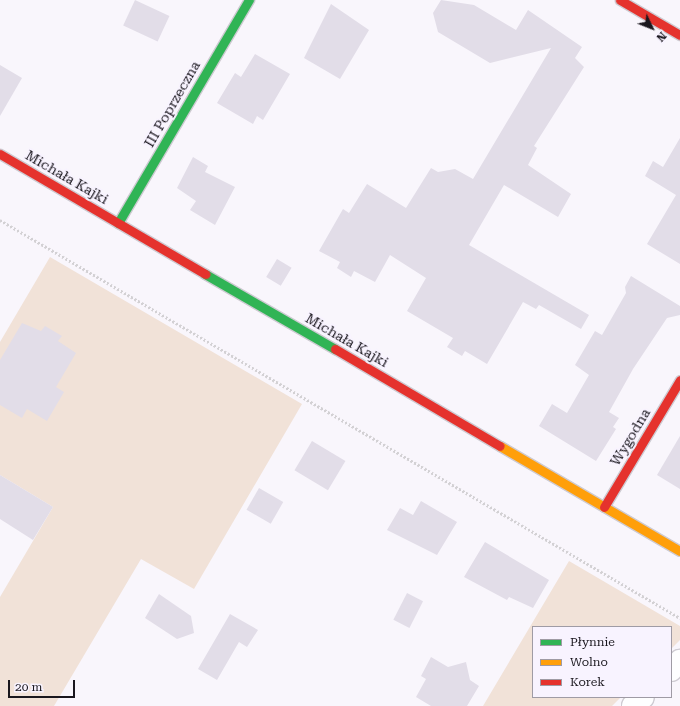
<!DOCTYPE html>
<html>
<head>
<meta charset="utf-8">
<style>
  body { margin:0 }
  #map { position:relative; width:680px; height:706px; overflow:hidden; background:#f9f6fc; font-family:"Roboto Serif",serif }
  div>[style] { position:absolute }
  .green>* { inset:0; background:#f1e2d8 }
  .building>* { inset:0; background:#e2dde8; transform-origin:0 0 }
  .path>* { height:2.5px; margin-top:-1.25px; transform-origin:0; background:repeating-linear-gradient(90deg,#d3d1d4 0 2px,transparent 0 4px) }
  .roads { filter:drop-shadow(1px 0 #cecbd2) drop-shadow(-1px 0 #cecbd2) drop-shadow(0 1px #cecbd2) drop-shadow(0 -1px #cecbd2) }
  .street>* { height:22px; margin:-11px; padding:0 11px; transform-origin:11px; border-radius:11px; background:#fefeff }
  .fast>* { height:9px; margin:-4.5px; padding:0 4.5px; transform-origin:4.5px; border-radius:4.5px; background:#30b455 }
  .slow>* { height:9px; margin:-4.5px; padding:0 4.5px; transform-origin:4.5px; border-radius:4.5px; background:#ff9f0a }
  .jam>* { height:9px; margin:-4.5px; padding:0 4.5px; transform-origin:4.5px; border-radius:4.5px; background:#e5322d }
  span { translate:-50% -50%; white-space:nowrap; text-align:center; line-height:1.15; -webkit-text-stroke:3.5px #f8f3ff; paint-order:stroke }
  .street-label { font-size:14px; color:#1a171e }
  .legend { position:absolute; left:532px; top:626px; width:140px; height:72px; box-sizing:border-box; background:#f8f3ff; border:1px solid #9f9ba5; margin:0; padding:5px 7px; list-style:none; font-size:12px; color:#1a171e }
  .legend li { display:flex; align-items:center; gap:8px; height:20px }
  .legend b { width:20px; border:1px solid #9f9ba5 }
  .north { position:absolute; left:632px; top:8px; width:40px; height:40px; -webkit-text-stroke:3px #f8f3ff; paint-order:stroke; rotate:133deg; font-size:11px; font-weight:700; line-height:16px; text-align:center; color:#1a171e }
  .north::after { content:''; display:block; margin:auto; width:14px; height:18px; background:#1a171e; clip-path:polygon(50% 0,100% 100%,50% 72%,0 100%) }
  .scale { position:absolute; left:8px; top:680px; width:67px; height:18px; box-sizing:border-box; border:2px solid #1a171e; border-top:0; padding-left:5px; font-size:12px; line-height:14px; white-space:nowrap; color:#1a171e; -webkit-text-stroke:3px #f8f3ff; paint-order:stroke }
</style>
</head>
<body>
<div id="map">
  <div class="green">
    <div style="clip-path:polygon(50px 257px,302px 404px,194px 589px,141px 559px,54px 706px,0 706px,0 597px,53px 507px,0 475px,0 342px)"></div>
    <div style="clip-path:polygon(569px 561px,680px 626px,680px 640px,671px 649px,671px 627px,533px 627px,533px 697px,621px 697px,612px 706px,483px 706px)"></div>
  </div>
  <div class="building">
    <div style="left:135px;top:0;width:38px;height:28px;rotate:25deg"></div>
    <div style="clip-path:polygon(441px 0,474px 5px,516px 30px,528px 10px,582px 47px,575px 58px,584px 67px,534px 146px,537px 148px,528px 165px,571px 194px,558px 217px,504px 185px,469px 245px,589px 315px,581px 329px,539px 305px,536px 309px,523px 302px,487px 364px,465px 351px,462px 356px,447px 347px,453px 338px,407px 311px,426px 278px,390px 255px,375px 282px,354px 271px,351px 277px,337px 268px,340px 262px,319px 251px,343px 209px,349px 213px,367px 184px,406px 208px,431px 168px,438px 172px,455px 169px,473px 179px,551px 48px,490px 63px,438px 32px,433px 13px)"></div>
    <div style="clip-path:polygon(331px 4px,369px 30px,340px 79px,304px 58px)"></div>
    <div style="clip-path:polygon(255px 54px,290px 74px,263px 120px,257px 116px,253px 124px,217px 103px,235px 73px,241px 77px)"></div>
    <div style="clip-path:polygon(0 65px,22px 78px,0 116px)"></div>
    <div style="clip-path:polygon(680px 138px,680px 264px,647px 244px,676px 195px,645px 176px,653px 161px,663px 167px)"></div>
    <div style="clip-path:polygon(193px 157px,208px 166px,205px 172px,235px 187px,215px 225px,190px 210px,196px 201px,177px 188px)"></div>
    <div style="left:277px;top:259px;width:17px;height:21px;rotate:31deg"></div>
    <div style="clip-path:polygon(631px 276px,680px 306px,680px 315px,667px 318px,633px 369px,609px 412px,619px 418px,613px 427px,616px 429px,596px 461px,539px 426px,552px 404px,567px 413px,589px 375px,575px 365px,595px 331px,602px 335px,626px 293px,625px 287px)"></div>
    <div style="clip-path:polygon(22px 323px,41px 331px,45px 326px,62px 336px,58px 341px,76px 353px,56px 387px,64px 392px,47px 421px,27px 409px,22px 418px,0 405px,0 360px)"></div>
    <div style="clip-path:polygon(680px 436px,680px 489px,657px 475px)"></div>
    <div style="left:312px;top:441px;width:39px;height:34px;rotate:31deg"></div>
    <div style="clip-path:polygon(0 475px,53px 507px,33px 540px,0 519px)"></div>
    <div style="left:259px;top:488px;width:28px;height:25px;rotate:30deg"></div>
    <div style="clip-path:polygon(421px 501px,457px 522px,437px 555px,387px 530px,400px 508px,413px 515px)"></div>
    <div style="clip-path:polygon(485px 542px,549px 580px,533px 608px,509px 597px,507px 600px,464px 577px)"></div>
    <div style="left:407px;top:593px;width:18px;height:30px;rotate:27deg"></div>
    <div style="clip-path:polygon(159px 594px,191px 616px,194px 633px,177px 639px,145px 618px)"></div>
    <div style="clip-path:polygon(230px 614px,258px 630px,247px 647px,239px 642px,217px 680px,198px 669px)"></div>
    <div style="clip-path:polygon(431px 657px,448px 667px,466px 662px,470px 680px,479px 686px,467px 706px,431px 706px,416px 697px,426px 679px,421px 676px)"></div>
  </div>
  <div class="path">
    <div style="left:0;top:220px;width:788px;rotate:30.34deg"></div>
  </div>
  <div class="roads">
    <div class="street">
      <div style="left:671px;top:670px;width:13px;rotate:-45deg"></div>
      <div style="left:633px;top:706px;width:13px;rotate:-42deg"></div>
    </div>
    <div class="fast">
      <div style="left:118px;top:223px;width:259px;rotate:-59.6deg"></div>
      <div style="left:205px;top:274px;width:150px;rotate:30deg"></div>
    </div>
    <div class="slow">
      <div style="left:500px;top:446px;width:208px;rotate:30.3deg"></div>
    </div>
    <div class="jam">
      <div style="left:620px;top:0;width:69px;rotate:30.3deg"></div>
      <div style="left:0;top:154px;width:238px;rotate:30.3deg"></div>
      <div style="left:335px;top:349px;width:191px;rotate:30.5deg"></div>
      <div style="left:604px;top:507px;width:148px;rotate:-59.1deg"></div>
    </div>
  </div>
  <div class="street-label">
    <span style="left:172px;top:104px;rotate:-60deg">III Poprzeczna</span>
    <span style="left:67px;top:177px;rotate:30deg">Michała Kajki</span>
    <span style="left:347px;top:340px;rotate:30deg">Michała Kajki</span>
    <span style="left:630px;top:437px;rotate:-59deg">Wygodna</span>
  </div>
  <ul class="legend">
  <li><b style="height:5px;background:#30b455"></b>Płynnie</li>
  <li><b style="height:5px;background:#ff9f0a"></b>Wolno</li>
  <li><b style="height:5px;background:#e5322d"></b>Korek</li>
  </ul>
  <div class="north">N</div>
  <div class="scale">20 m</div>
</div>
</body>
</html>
